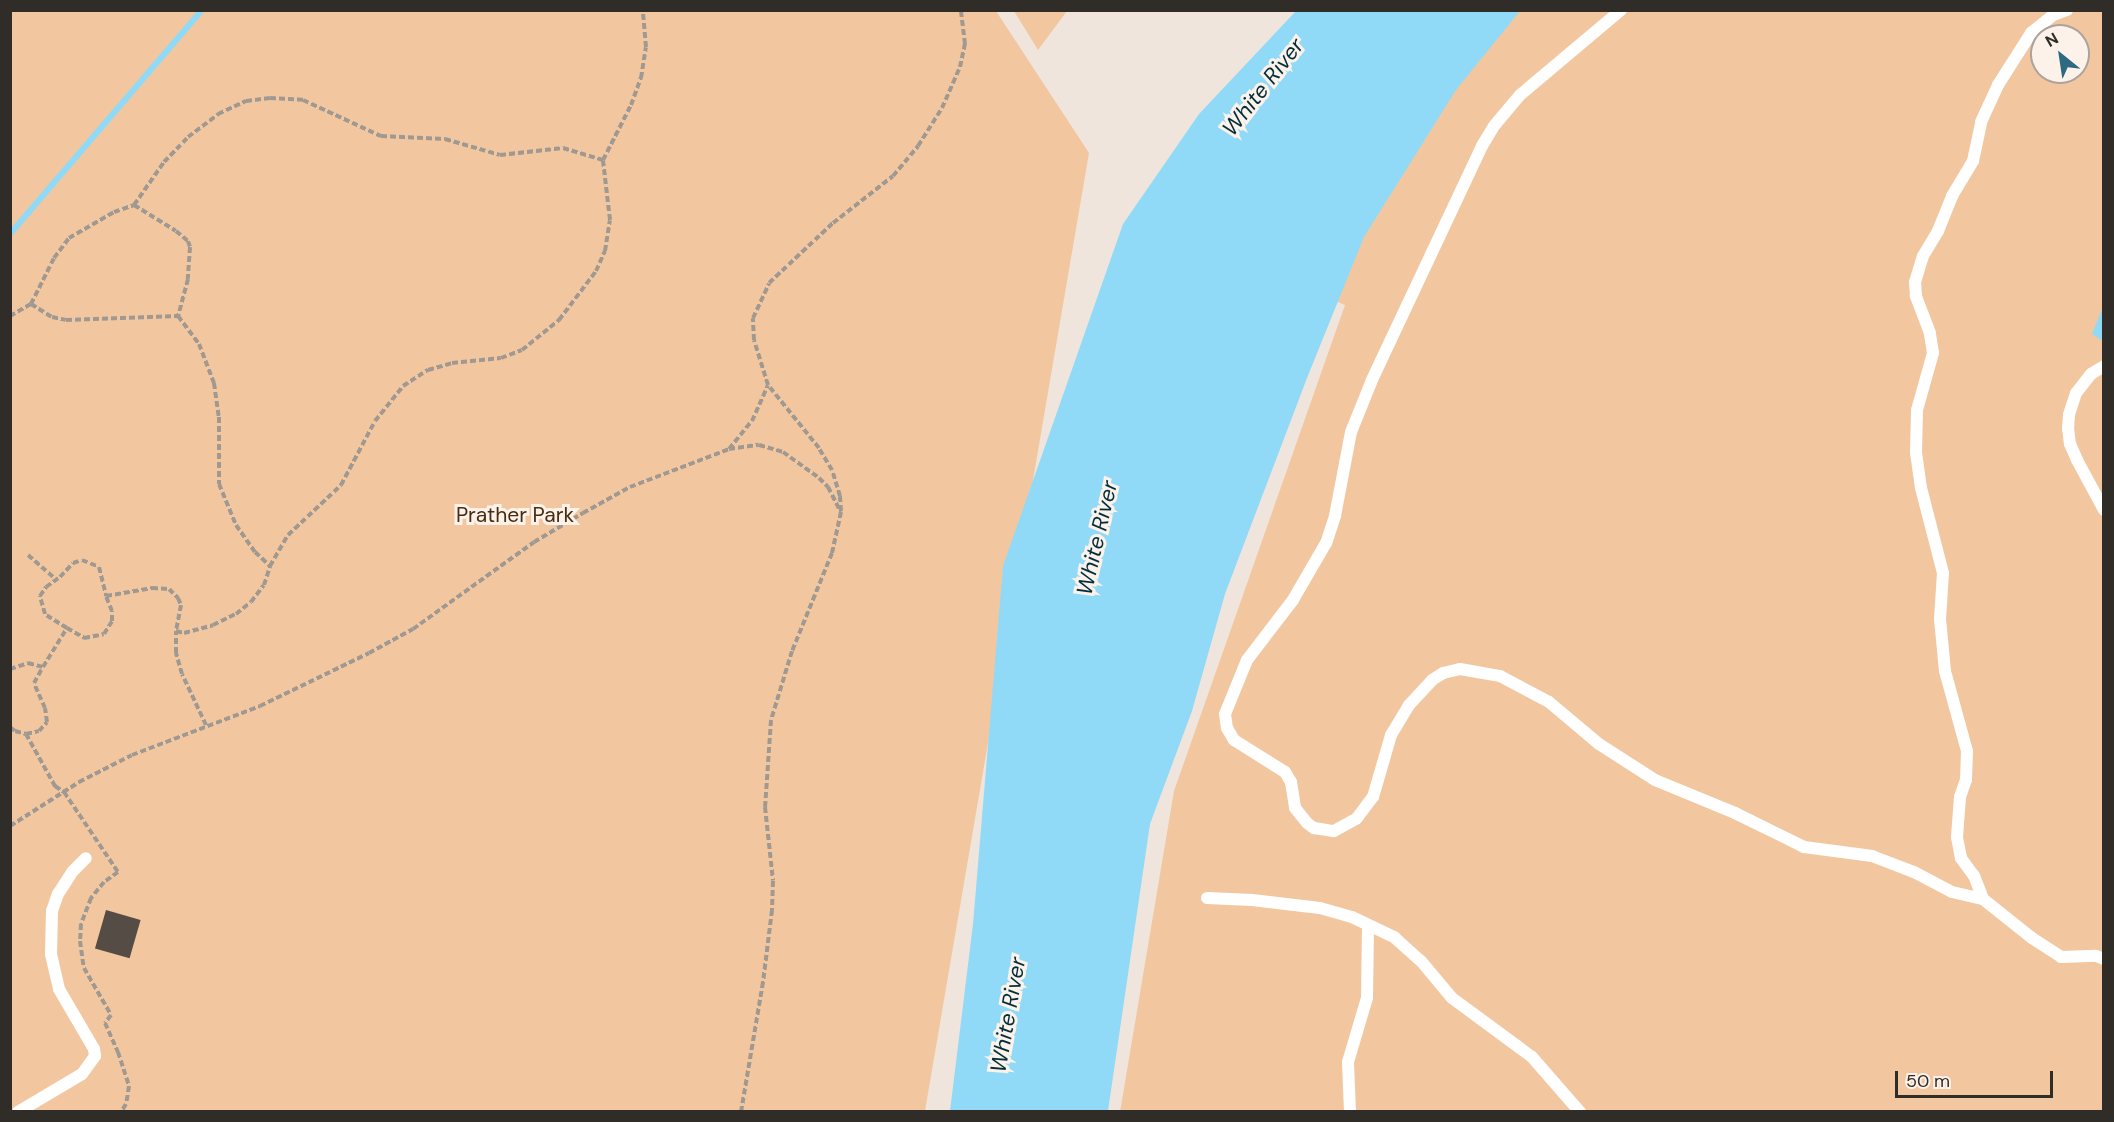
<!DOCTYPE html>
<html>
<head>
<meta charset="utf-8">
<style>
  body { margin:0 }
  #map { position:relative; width:2114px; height:1122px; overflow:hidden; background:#efe5dc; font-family:"DM Sans",sans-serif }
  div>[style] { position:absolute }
  .green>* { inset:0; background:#f2c79f }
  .water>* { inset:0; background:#91daf7 }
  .stream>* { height:6px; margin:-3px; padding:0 3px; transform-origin:3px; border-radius:3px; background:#91daf7 }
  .building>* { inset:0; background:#554d45; transform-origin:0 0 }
  .path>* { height:4px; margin-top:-2px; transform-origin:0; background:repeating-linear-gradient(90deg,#a09992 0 6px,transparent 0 9px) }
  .lane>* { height:12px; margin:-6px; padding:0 6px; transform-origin:6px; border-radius:6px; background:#fff }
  span { translate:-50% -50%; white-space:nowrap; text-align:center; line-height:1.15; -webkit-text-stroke:6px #fdf2e9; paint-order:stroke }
  .park-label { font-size:21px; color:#452c12 }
  .water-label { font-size:22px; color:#002e3d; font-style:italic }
  .frame { position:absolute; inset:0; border:12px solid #302d29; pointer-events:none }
  .north { position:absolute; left:2030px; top:24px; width:60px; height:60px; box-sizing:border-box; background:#fdf2e9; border:2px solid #aba39c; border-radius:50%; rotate:330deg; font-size:16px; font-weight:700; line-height:24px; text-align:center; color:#302d29 }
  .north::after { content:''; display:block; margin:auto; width:21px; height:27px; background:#2d6a81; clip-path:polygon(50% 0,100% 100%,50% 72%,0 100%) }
  .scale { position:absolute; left:1895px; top:1071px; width:158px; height:27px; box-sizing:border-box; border:3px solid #302d29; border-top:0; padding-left:8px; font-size:18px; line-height:21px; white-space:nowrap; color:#302d29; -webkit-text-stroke:4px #fdf2e9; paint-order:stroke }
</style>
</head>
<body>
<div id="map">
  <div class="green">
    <div style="clip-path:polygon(10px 11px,996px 11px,1089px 153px,925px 1111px,11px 1111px)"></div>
    <div style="clip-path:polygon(1014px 11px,1067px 11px,1038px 50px)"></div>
    <div style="clip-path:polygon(evenodd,1471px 11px,2103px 11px,2103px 1111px,1120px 1112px,1174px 791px,1345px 305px,1299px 286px,1471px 11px,2042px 36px,2078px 36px,2078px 72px,2042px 72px,2042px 36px)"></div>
  </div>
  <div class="water">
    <div style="clip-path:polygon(1296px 11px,1520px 11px,1456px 90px,1364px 237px,1307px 378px,1225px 594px,1192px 711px,1150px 824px,1108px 1111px,950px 1111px,973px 924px,1003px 566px,1123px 224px,1199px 114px)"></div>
    <div style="clip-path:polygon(2103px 307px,2103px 341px,2092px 334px)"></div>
  </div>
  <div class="stream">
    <div style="left:10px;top:234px;width:295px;rotate:-49.4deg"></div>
  </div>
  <div class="building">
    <div style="left:106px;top:910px;width:36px;height:40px;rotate:16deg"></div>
  </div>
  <div class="path">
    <div style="left:134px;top:205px;width:49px;rotate:31.8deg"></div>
    <div style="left:176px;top:231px;width:16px;rotate:40deg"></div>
    <div style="left:188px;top:241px;width:6px;rotate:72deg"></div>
    <div style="left:190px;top:247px;width:32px;rotate:94deg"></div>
    <div style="left:188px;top:279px;width:38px;rotate:105deg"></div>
    <div style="left:178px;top:316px;width:35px;rotate:53deg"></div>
    <div style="left:199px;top:344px;width:42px;rotate:69deg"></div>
    <div style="left:214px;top:383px;width:34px;rotate:82deg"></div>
    <div style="left:219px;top:417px;width:67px;rotate:90deg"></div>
    <div style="left:219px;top:484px;width:44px;rotate:67.5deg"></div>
    <div style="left:236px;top:525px;width:33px;rotate:55deg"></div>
    <div style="left:255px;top:552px;width:21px;rotate:43deg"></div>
    <div style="left:31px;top:304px;width:25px;rotate:32deg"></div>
    <div style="left:52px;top:317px;width:14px;rotate:12deg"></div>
    <div style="left:66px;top:320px;width:112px;rotate:-2deg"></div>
    <div style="left:10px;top:316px;width:24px;rotate:-30deg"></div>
    <div style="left:31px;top:304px;width:51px;rotate:-63.4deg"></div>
    <div style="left:54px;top:258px;width:25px;rotate:-53deg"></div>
    <div style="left:69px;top:238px;width:52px;rotate:-30deg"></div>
    <div style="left:114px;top:212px;width:21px;rotate:-19deg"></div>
    <div style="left:134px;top:205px;width:52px;rotate:-55.1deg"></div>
    <div style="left:164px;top:162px;width:35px;rotate:-46deg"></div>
    <div style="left:188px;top:137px;width:38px;rotate:-37deg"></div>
    <div style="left:218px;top:114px;width:31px;rotate:-25deg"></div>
    <div style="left:246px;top:101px;width:24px;rotate:-7deg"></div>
    <div style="left:270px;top:98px;width:33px;rotate:3deg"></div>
    <div style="left:303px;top:100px;width:86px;rotate:24.8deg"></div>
    <div style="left:381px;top:136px;width:64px;rotate:2.7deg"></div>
    <div style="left:445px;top:139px;width:57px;rotate:16.2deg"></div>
    <div style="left:500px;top:155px;width:63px;rotate:-6.3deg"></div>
    <div style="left:563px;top:148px;width:42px;rotate:16.7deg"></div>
    <div style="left:729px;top:449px;width:30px;rotate:-8deg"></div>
    <div style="left:759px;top:445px;width:25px;rotate:16deg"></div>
    <div style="left:783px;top:452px;width:44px;rotate:35.8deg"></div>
    <div style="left:819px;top:478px;width:13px;rotate:45deg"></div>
    <div style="left:828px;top:487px;width:28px;rotate:63deg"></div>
    <div style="left:841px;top:512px;width:42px;rotate:102.4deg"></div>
    <div style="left:832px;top:553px;width:106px;rotate:112.2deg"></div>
    <div style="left:792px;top:651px;width:72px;rotate:106.9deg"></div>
    <div style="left:771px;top:720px;width:87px;rotate:93.9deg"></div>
    <div style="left:765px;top:807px;width:74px;rotate:83.8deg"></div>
    <div style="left:773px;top:881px;width:29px;rotate:92deg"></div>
    <div style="left:772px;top:910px;width:73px;rotate:97.1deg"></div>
    <div style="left:763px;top:982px;width:132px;rotate:99.6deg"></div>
    <div style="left:841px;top:511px;width:15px;rotate:-94deg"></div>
    <div style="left:840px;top:496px;width:27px;rotate:-107deg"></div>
    <div style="left:832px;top:470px;width:26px;rotate:-121deg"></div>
    <div style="left:819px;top:448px;width:81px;rotate:-129deg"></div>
    <div style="left:768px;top:385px;width:47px;rotate:-107.3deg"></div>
    <div style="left:754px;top:340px;width:22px;rotate:-93deg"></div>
    <div style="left:753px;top:318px;width:38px;rotate:-65deg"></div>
    <div style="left:769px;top:283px;width:88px;rotate:-43.2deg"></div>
    <div style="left:833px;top:223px;width:76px;rotate:-38.1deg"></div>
    <div style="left:893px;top:176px;width:39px;rotate:-50deg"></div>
    <div style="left:918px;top:146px;width:45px;rotate:-57.7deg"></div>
    <div style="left:942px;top:108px;width:45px;rotate:-66.3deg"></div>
    <div style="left:960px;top:67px;width:24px;rotate:-78deg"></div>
    <div style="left:965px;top:44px;width:34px;rotate:-97deg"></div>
    <div style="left:28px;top:555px;width:38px;rotate:41deg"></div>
    <div style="left:67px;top:628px;width:26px;rotate:-148deg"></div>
    <div style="left:45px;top:614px;width:19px;rotate:-106deg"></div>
    <div style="left:40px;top:596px;width:11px;rotate:-56deg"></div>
    <div style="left:46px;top:587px;width:17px;rotate:-36deg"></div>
    <div style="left:60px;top:577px;width:19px;rotate:-47deg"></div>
    <div style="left:73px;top:563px;width:9px;rotate:-18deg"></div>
    <div style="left:82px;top:560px;width:18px;rotate:22deg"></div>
    <div style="left:99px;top:567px;width:30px;rotate:76deg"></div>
    <div style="left:10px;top:669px;width:19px;rotate:-18deg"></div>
    <div style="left:28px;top:663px;width:16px;rotate:15deg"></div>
    <div style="left:206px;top:725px;width:56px;rotate:-115.2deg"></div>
    <div style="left:182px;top:674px;width:22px;rotate:-106deg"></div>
    <div style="left:176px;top:653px;width:22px;rotate:-90deg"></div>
    <div style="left:176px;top:631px;width:8px;rotate:14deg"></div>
    <div style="left:184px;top:633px;width:30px;rotate:-15deg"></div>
    <div style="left:213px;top:625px;width:25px;rotate:-26deg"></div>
    <div style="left:236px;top:614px;width:19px;rotate:-39deg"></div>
    <div style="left:251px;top:602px;width:21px;rotate:-53deg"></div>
    <div style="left:264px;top:585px;width:20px;rotate:-72deg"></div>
    <div style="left:270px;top:566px;width:36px;rotate:-60deg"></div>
    <div style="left:288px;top:535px;width:73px;rotate:-43.3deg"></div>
    <div style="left:341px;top:485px;width:72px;rotate:-62deg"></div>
    <div style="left:375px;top:421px;width:45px;rotate:-51.3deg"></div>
    <div style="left:403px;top:386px;width:30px;rotate:-33deg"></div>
    <div style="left:428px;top:370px;width:25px;rotate:-16deg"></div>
    <div style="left:452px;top:363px;width:49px;rotate:-5.8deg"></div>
    <div style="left:501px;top:358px;width:22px;rotate:-21deg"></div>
    <div style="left:522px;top:350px;width:48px;rotate:-39deg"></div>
    <div style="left:559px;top:320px;width:61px;rotate:-52.9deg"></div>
    <div style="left:596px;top:271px;width:22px;rotate:-66deg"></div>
    <div style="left:605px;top:251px;width:31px;rotate:-81deg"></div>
    <div style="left:610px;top:220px;width:60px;rotate:-96.7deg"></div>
    <div style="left:603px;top:160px;width:62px;rotate:-63deg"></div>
    <div style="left:631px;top:105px;width:29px;rotate:-70deg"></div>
    <div style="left:641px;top:78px;width:31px;rotate:-81deg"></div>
    <div style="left:646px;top:47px;width:37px;rotate:-95deg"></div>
    <div style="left:10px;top:727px;width:6px;rotate:39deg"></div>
    <div style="left:15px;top:731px;width:11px;rotate:15deg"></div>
    <div style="left:26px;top:734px;width:60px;rotate:60.9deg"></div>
    <div style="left:55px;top:786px;width:11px;rotate:34deg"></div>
    <div style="left:64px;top:792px;width:97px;rotate:56deg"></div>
    <div style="left:118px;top:872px;width:17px;rotate:144deg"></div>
    <div style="left:104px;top:882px;width:21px;rotate:129deg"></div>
    <div style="left:91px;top:898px;width:28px;rotate:111deg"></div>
    <div style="left:81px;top:924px;width:17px;rotate:93deg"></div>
    <div style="left:80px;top:941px;width:27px;rotate:82deg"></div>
    <div style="left:84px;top:968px;width:54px;rotate:60.1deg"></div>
    <div style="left:111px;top:1015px;width:10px;rotate:127deg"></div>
    <div style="left:105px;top:1023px;width:32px;rotate:66deg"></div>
    <div style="left:118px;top:1052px;width:36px;rotate:72deg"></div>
    <div style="left:129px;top:1086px;width:18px;rotate:99deg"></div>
    <div style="left:126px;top:1104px;width:9px;rotate:122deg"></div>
    <div style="left:26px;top:734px;width:13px;rotate:-13deg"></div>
    <div style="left:39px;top:731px;width:12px;rotate:-48deg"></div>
    <div style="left:47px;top:722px;width:14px;rotate:-98deg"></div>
    <div style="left:45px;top:708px;width:27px;rotate:-114deg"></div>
    <div style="left:34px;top:683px;width:18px;rotate:-61deg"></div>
    <div style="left:43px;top:667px;width:46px;rotate:-58.4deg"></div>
    <div style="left:67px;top:628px;width:20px;rotate:30deg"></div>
    <div style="left:84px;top:638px;width:20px;rotate:-11deg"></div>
    <div style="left:104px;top:634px;width:15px;rotate:-58deg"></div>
    <div style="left:112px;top:621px;width:10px;rotate:-90deg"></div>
    <div style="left:112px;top:611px;width:16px;rotate:-112deg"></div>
    <div style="left:106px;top:596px;width:47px;rotate:-9.9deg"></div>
    <div style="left:152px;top:588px;width:17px;rotate:3deg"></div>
    <div style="left:169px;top:589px;width:13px;rotate:45deg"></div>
    <div style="left:178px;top:598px;width:8px;rotate:67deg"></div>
    <div style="left:181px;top:605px;width:26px;rotate:101deg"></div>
    <div style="left:10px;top:826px;width:82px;rotate:-32.5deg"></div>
    <div style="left:79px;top:782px;width:59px;rotate:-27deg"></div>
    <div style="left:132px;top:755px;width:137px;rotate:-20.9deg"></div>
    <div style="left:260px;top:706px;width:121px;rotate:-25.9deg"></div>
    <div style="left:369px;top:653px;width:50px;rotate:-28.6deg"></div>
    <div style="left:413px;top:629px;width:149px;rotate:-35.7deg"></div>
    <div style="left:534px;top:542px;width:57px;rotate:-30.6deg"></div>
    <div style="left:583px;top:513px;width:54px;rotate:-29deg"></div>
    <div style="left:630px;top:487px;width:106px;rotate:-21deg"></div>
    <div style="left:729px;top:449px;width:36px;rotate:-51deg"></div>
    <div style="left:752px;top:421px;width:39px;rotate:-66deg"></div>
  </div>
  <div class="lane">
    <div style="left:1621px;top:10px;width:132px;rotate:139.9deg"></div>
    <div style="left:1520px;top:95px;width:40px;rotate:130deg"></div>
    <div style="left:1494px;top:126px;width:23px;rotate:121deg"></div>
    <div style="left:1482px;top:146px;width:259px;rotate:115.2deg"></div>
    <div style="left:1372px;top:380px;width:56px;rotate:112deg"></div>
    <div style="left:1351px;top:432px;width:86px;rotate:100.8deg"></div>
    <div style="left:1335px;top:516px;width:28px;rotate:108deg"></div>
    <div style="left:1326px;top:543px;width:66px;rotate:120.1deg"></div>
    <div style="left:1293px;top:600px;width:76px;rotate:127.5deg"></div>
    <div style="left:1247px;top:660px;width:58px;rotate:112.2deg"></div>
    <div style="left:1225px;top:714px;width:14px;rotate:82deg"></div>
    <div style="left:1227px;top:728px;width:14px;rotate:60deg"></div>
    <div style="left:1234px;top:740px;width:60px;rotate:32.1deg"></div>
    <div style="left:1285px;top:772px;width:12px;rotate:59deg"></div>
    <div style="left:1291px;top:782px;width:26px;rotate:81deg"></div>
    <div style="left:1295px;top:808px;width:19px;rotate:51deg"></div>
    <div style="left:1307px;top:823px;width:9px;rotate:36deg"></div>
    <div style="left:1314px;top:828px;width:20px;rotate:9deg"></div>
    <div style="left:1334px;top:831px;width:26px;rotate:-29deg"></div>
    <div style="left:1357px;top:818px;width:26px;rotate:-53deg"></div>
    <div style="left:1373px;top:797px;width:65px;rotate:-73.8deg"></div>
    <div style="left:1391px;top:735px;width:35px;rotate:-59deg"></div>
    <div style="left:1409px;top:705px;width:34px;rotate:-47deg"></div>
    <div style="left:1432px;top:680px;width:13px;rotate:-32deg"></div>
    <div style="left:1443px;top:673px;width:17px;rotate:-13deg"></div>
    <div style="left:1460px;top:669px;width:41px;rotate:9.9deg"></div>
    <div style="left:1500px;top:676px;width:55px;rotate:28deg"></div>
    <div style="left:1549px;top:702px;width:65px;rotate:40deg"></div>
    <div style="left:1599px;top:744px;width:67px;rotate:32.7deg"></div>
    <div style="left:1655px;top:780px;width:87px;rotate:22.4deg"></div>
    <div style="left:1735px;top:813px;width:77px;rotate:26.2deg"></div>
    <div style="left:1804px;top:847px;width:69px;rotate:7.5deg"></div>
    <div style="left:1872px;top:856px;width:45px;rotate:20.9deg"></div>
    <div style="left:1914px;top:872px;width:43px;rotate:27.8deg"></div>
    <div style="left:1952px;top:892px;width:32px;rotate:13deg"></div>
    <div style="left:1983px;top:899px;width:63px;rotate:38.5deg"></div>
    <div style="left:2032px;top:938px;width:35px;rotate:33deg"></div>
    <div style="left:2061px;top:957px;width:35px;rotate:-2deg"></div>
    <div style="left:2096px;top:956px;width:9px;rotate:21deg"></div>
    <div style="left:2104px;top:366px;width:15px;rotate:148deg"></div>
    <div style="left:2091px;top:374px;width:24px;rotate:128deg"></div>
    <div style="left:2076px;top:393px;width:23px;rotate:108deg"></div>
    <div style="left:2069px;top:415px;width:13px;rotate:94deg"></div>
    <div style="left:2068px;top:428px;width:16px;rotate:83deg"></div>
    <div style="left:2070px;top:444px;width:17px;rotate:66deg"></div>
    <div style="left:2077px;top:460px;width:57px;rotate:61.6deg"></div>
    <div style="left:1207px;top:898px;width:45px;rotate:2.5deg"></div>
    <div style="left:1252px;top:900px;width:68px;rotate:6.7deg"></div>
    <div style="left:1320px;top:908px;width:33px;rotate:16deg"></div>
    <div style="left:1352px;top:917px;width:47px;rotate:25.5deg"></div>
    <div style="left:1394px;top:937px;width:36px;rotate:42deg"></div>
    <div style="left:1421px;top:961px;width:48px;rotate:50deg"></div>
    <div style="left:1452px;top:998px;width:99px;rotate:36.4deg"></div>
    <div style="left:1532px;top:1057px;width:73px;rotate:48.9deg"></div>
    <div style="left:1983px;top:899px;width:25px;rotate:-111deg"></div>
    <div style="left:1974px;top:876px;width:22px;rotate:-126deg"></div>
    <div style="left:1961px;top:858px;width:21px;rotate:-101deg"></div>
    <div style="left:1957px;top:837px;width:40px;rotate:-85.7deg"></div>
    <div style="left:1960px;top:797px;width:18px;rotate:-71deg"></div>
    <div style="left:1966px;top:780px;width:29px;rotate:-88deg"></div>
    <div style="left:1967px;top:751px;width:83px;rotate:-105.4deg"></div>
    <div style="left:1945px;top:671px;width:52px;rotate:-95.5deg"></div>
    <div style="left:1940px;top:619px;width:46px;rotate:-86.3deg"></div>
    <div style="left:1943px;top:573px;width:88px;rotate:-104.5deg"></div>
    <div style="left:1921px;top:488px;width:36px;rotate:-98deg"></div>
    <div style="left:1916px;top:452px;width:42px;rotate:-88.6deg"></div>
    <div style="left:1917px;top:410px;width:59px;rotate:-74.3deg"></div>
    <div style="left:1933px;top:353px;width:20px;rotate:-99deg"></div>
    <div style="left:1930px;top:333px;width:40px;rotate:-111deg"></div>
    <div style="left:1916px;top:296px;width:14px;rotate:-94deg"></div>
    <div style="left:1915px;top:282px;width:27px;rotate:-73deg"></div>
    <div style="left:1923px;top:256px;width:29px;rotate:-59deg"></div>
    <div style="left:1938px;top:231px;width:38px;rotate:-68deg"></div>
    <div style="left:1952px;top:196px;width:41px;rotate:-59deg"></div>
    <div style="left:1973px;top:161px;width:40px;rotate:-78deg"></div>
    <div style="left:1981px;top:122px;width:41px;rotate:-65.3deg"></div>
    <div style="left:1998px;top:85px;width:62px;rotate:-57.6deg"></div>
    <div style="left:2031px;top:33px;width:28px;rotate:-39deg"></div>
    <div style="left:2053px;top:15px;width:15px;rotate:-20deg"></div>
    <div style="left:18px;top:1112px;width:74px;rotate:-30.7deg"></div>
    <div style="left:82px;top:1074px;width:22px;rotate:-54deg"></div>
    <div style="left:95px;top:1056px;width:7px;rotate:-98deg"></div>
    <div style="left:94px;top:1049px;width:69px;rotate:-120.3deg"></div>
    <div style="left:59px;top:989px;width:36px;rotate:-103deg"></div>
    <div style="left:51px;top:954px;width:43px;rotate:-88.7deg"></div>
    <div style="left:52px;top:911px;width:18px;rotate:-71deg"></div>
    <div style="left:58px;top:894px;width:27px;rotate:-57deg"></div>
    <div style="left:73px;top:871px;width:18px;rotate:-45deg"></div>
    <div style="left:1350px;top:1112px;width:50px;rotate:-92.3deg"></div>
    <div style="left:1348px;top:1062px;width:67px;rotate:-73.5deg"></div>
    <div style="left:1367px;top:998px;width:73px;rotate:-89.2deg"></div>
  </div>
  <div class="park-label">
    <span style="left:515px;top:515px">Prather Park</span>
  </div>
  <div class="water-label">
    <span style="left:1263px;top:87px;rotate:-52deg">White River</span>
    <span style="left:1097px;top:538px;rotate:-77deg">White River</span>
    <span style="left:1008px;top:1015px;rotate:-80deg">White River</span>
  </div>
  <div class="frame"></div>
  <div class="north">N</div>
  <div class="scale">50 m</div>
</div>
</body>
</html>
